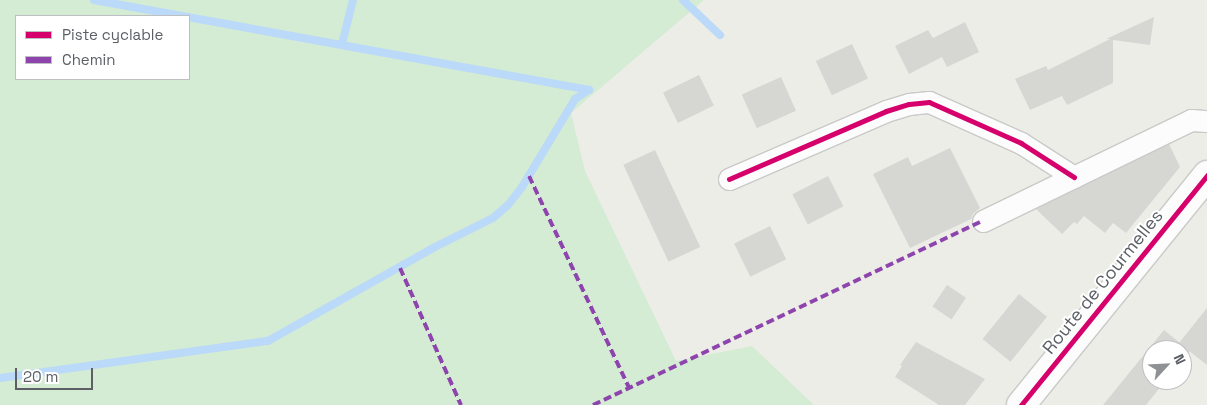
<!DOCTYPE html>
<html>
<head>
<meta charset="utf-8">
<style>
  body { margin:0 }
  #map { position:relative; width:1207px; height:405px; overflow:hidden; background:#edede8; font-family:"Space Grotesk",sans-serif }
  div>[style] { position:absolute }
  .green>* { inset:0; background:#d4ebd4 }
  .stream>* { height:8px; margin:-4px; padding:0 4px; transform-origin:4px; border-radius:4px; background:#bbd9f8 }
  .building>* { inset:0; background:#d6d6d3; transform-origin:0 0 }
  .roads { filter:drop-shadow(1px 0 #c9cac8) drop-shadow(-1px 0 #c9cac8) drop-shadow(0 1px #c9cac8) drop-shadow(0 -1px #c9cac8) }
  .street>* { height:21px; margin:-10.5px; padding:0 10.5px; transform-origin:10.5px; border-radius:10.5px; background:#fcfcfc }
  .secondary>* { height:28px; margin:-14px; padding:0 14px; transform-origin:14px; border-radius:14px; background:#fcfcfc }
  .quiet>* { height:4px; margin-top:-2px; transform-origin:0; background:repeating-linear-gradient(90deg,#8e44ad 0 8px,transparent 0 12px) }
  .cycleway>* { height:5px; margin:-2.5px; padding:0 2.5px; transform-origin:2.5px; border-radius:2.5px; background:#d6006c }
  span { translate:-50% -50%; white-space:nowrap; text-align:center; line-height:1.15; -webkit-text-stroke:4px #fff; paint-order:stroke }
  .street-label { font-size:18px; color:#5c6066 }
  .legend { position:absolute; left:15px; top:15px; width:175px; height:65px; box-sizing:border-box; background:#fff; border:1px solid #bebfc2; margin:0; padding:6px 9px; list-style:none; font-size:15px; color:#5c6066 }
  .legend li { display:flex; align-items:center; gap:10px; height:25px }
  .legend b { width:25px; border:1px solid #bebfc2 }
  .north { position:absolute; left:1142px; top:340px; width:50px; height:50px; box-sizing:border-box; background:#fff; border:1px solid #bebfc2; border-radius:50%; rotate:65deg; font-size:14px; font-weight:700; line-height:20px; text-align:center; color:#5c6066 }
  .north::after { content:''; display:block; margin:auto; width:18px; height:22px; background:#8f9194; clip-path:polygon(50% 0,100% 100%,50% 72%,0 100%) }
  .scale { position:absolute; left:15px; top:368px; width:78px; height:22px; box-sizing:border-box; border:2px solid #5c6066; border-top:0; padding-left:6px; font-size:15px; line-height:18px; white-space:nowrap; color:#5c6066; -webkit-text-stroke:4px #fff; paint-order:stroke }
</style>
</head>
<body>
<div id="map">
  <div class="green">
    <div style="clip-path:polygon(evenodd,0 0,704px 0,571px 113px,585px 171px,676px 361px,752px 346px,814px 405px,0 405px,0 0,16px 16px,189px 16px,189px 79px,16px 79px,16px 16px)"></div>
  </div>
  <div class="stream">
    <div style="left:94px;top:0;width:503px;rotate:10.3deg"></div>
    <div style="left:683px;top:0;width:51px;rotate:43.4deg"></div>
    <div style="left:342px;top:44px;width:45px;rotate:-76deg"></div>
    <div style="left:0;top:378px;width:271px;rotate:-7.9deg"></div>
    <div style="left:268px;top:341px;width:189px;rotate:-29.4deg"></div>
    <div style="left:433px;top:248px;width:67px;rotate:-26.6deg"></div>
    <div style="left:493px;top:218px;width:20px;rotate:-41deg"></div>
    <div style="left:508px;top:205px;width:23px;rotate:-52deg"></div>
    <div style="left:522px;top:187px;width:103px;rotate:-58.9deg"></div>
    <div style="left:575px;top:99px;width:17px;rotate:-33deg"></div>
  </div>
  <div class="building">
    <div style="clip-path:polygon(1154px 17px,1150px 45px,1113px 40px,1113px 83px,1067px 105px,1062px 96px,1030px 110px,1015px 79px,1046px 66px,1048px 70px,1110px 39px,1106px 39px)"></div>
    <div style="clip-path:polygon(965px 22px,979px 52px,947px 67px,942px 57px,909px 74px,895px 46px,928px 30px,933px 38px)"></div>
    <div style="left:852px;top:44px;width:38px;height:40px;rotate:65deg"></div>
    <div style="left:699px;top:75px;width:34px;height:40px;rotate:64deg"></div>
    <div style="left:781px;top:77px;width:37px;height:43px;rotate:66deg"></div>
    <div style="clip-path:polygon(1169px 144px,1180px 167px,1126px 233px,1113px 223px,1105px 233px,1084px 216px,1077px 224px,1074px 222px,1062px 234px,1036px 209px)"></div>
    <div style="clip-path:polygon(950px 148px,980px 208px,973px 214px,971px 219px,910px 248px,873px 174px,908px 157px,912px 166px)"></div>
    <div style="left:655px;top:150px;width:107px;height:35px;rotate:65deg"></div>
    <div style="left:828px;top:176px;width:34px;height:40px;rotate:63deg"></div>
    <div style="left:770px;top:226px;width:37px;height:40px;rotate:64deg"></div>
    <div style="left:947px;top:285px;width:23px;height:26px;rotate:34deg"></div>
    <div style="left:1019px;top:294px;width:36px;height:58px;rotate:39deg"></div>
    <div style="clip-path:polygon(1207px 308px,1207px 365px,1179px 343px)"></div>
    <div style="clip-path:polygon(1164px 330px,1190px 351px,1182px 361px,1182px 350px,1152px 350px,1152px 380px,1166px 380px,1146px 405px,1103px 405px)"></div>
    <div style="clip-path:polygon(916px 342px,985px 379px,965px 405px,939px 405px,895px 377px,902px 366px,900px 365px)"></div>
  </div>
  <div class="roads">
    <div class="street">
      <div style="left:729px;top:179px;width:171px;rotate:-23.4deg"></div>
      <div style="left:886px;top:111px;width:24px;rotate:-17deg"></div>
      <div style="left:909px;top:104px;width:20px;rotate:-6deg"></div>
      <div style="left:929px;top:102px;width:101px;rotate:24deg"></div>
      <div style="left:1021px;top:143px;width:63px;rotate:32.7deg"></div>
      <div style="left:983px;top:221px;width:231px;rotate:-25.9deg"></div>
      <div style="left:1191px;top:120px;width:16px;rotate:4deg"></div>
    </div>
    <div class="secondary">
      <div style="left:1021px;top:405px;width:296px;rotate:-51deg"></div>
    </div>
  </div>
  <div class="quiet">
    <div style="left:529px;top:176px;width:234px;rotate:64.7deg"></div>
    <div style="left:400px;top:268px;width:150px;rotate:66deg"></div>
    <div style="left:593px;top:405px;width:431px;rotate:-25.3deg"></div>
  </div>
  <div class="cycleway">
    <div style="left:729px;top:179px;width:171px;rotate:-23.4deg"></div>
    <div style="left:886px;top:111px;width:24px;rotate:-17deg"></div>
    <div style="left:909px;top:104px;width:20px;rotate:-6deg"></div>
    <div style="left:929px;top:102px;width:101px;rotate:24deg"></div>
    <div style="left:1021px;top:143px;width:63px;rotate:32.7deg"></div>
    <div style="left:1021px;top:405px;width:296px;rotate:-51deg"></div>
  </div>
  <div class="street-label">
    <span style="left:1103px;top:282px;rotate:-51deg">Route de Courmelles</span>
  </div>
  <ul class="legend">
  <li><b style="height:6px;background:#d6006c"></b>Piste cyclable</li>
  <li><b style="height:6px;background:#8e44ad"></b>Chemin</li>
  </ul>
  <div class="north">N</div>
  <div class="scale">20 m</div>
</div>
</body>
</html>
